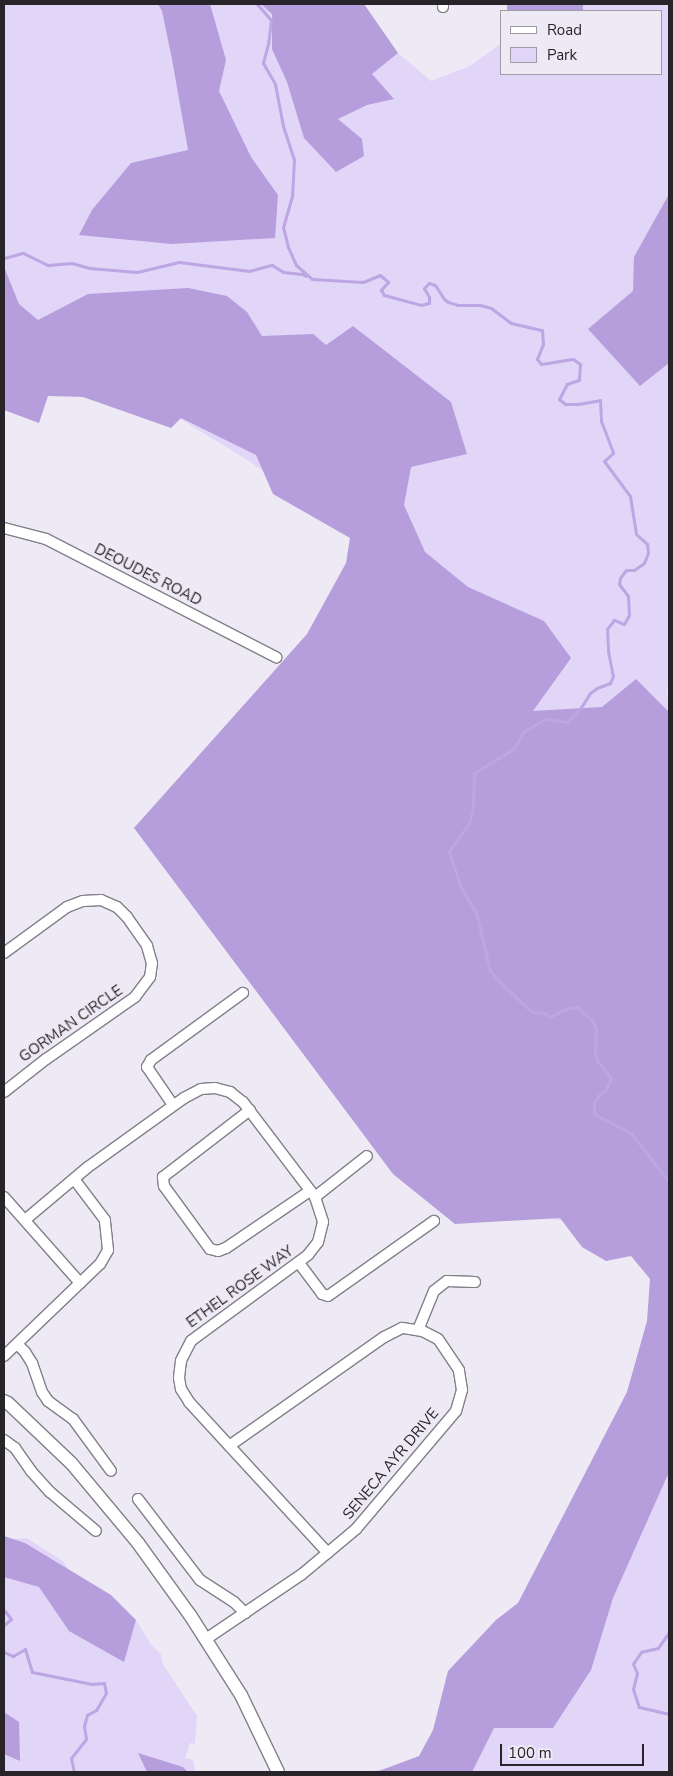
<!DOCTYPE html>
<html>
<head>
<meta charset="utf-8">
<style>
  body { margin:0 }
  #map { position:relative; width:673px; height:1776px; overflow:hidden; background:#eeeaf5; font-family:"Nunito Sans",sans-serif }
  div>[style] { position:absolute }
  .green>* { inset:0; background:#e1d5f8 }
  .forest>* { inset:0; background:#b59edb; transform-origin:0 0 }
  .stream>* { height:3px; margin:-1.5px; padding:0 1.5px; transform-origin:1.5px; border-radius:1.5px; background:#bca6e3 }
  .roads { filter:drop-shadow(1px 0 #827f89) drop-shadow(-1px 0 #827f89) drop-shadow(0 1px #827f89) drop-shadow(0 -1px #827f89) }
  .minor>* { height:10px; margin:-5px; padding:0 5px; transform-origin:5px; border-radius:5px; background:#fff }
  .tertiary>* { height:12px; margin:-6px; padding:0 6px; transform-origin:6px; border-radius:6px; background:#fff }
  span { translate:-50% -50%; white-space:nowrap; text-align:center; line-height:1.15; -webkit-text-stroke:5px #eeeaf5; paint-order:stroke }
  .street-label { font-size:15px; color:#272529 }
  .frame { position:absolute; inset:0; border:5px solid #272529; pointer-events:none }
  .legend { position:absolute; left:500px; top:10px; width:162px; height:65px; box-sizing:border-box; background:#eeeaf5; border:1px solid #9e9ba3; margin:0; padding:6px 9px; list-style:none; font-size:15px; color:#272529 }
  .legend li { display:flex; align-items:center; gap:10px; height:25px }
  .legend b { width:25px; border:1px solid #9e9ba3 }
  .scale { position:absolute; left:500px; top:1744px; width:144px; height:22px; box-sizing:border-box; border:2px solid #272529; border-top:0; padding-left:6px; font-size:15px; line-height:18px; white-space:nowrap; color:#272529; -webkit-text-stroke:4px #eeeaf5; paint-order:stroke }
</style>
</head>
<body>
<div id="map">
  <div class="green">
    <div style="clip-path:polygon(4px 4px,340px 4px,431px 81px,470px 66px,502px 43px,502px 74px,662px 74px,662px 11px,513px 11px,513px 4px,669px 4px,669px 685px,667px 691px,669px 712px,647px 690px,669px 737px,665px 1231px,503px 1214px,380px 550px,249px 461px,4px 311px)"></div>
    <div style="clip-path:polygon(669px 1341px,669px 1772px,346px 1772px,396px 1769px,431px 1763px,496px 1620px,518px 1603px)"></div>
    <div style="clip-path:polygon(4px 1536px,13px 1539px,27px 1538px,63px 1561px,74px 1578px,133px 1629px,136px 1620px,152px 1646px,161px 1654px,163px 1664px,197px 1716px,195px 1744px,190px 1743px,185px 1758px,193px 1760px,195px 1772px,4px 1772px)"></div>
  </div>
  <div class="forest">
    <div style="clip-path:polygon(158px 4px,210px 4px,226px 60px,219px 91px,251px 157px,278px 195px,275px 238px,172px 244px,79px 235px,92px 210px,131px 163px,188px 150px,172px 59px,162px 11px)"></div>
    <div style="clip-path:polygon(261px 4px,364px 4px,398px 53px,372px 74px,394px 99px,367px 105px,338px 119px,362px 139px,364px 156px,336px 172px,304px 138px,287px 82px,272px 49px,272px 14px)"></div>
    <div style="left:507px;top:4px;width:76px;height:9px"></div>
    <div style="clip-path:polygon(669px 194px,669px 363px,640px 386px,588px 329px,633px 291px,634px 257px)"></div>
    <div style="clip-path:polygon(4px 267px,19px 304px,38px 320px,88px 294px,188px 288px,227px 296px,247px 312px,262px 336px,313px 334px,326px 345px,353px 326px,451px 402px,467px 454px,411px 467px,404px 505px,425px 552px,468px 587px,544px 621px,571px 658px,533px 711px,602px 707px,636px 679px,669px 712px,669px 1472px,613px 1598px,591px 1670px,553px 1728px,494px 1728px,472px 1772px,361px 1772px,376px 1772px,419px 1756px,433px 1730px,448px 1671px,496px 1620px,518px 1603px,627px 1392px,647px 1321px,650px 1279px,631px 1256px,606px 1261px,582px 1247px,560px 1218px,455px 1224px,393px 1174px,134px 828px,307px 634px,346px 563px,350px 538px,273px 494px,256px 455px,181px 418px,171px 428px,83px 397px,48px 396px,39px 423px,4px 410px)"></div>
    <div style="clip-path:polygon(4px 1536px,25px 1543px,111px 1595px,136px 1620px,124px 1662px,69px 1631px,39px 1587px,4px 1577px)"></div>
    <div style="clip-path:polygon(4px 1712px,19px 1722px,20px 1761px,4px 1754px)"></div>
    <div style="clip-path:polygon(138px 1753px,183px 1767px,188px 1772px,147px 1772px)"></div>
  </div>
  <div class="stream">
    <div style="left:257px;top:4px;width:21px;rotate:49deg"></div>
    <div style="left:271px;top:20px;width:24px;rotate:97deg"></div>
    <div style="left:268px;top:44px;width:20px;rotate:105deg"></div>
    <div style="left:263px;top:63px;width:24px;rotate:60deg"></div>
    <div style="left:275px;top:84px;width:43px;rotate:79.2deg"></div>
    <div style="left:283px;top:126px;width:35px;rotate:72deg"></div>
    <div style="left:294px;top:159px;width:37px;rotate:93deg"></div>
    <div style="left:292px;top:196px;width:32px;rotate:106deg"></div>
    <div style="left:283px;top:227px;width:21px;rotate:76deg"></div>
    <div style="left:288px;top:247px;width:20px;rotate:66deg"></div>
    <div style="left:296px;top:265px;width:21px;rotate:41deg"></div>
    <div style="left:312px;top:279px;width:51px;rotate:3.4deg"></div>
    <div style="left:363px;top:282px;width:18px;rotate:-22deg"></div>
    <div style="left:380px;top:275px;width:11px;rotate:41deg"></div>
    <div style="left:388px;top:282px;width:11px;rotate:131deg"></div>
    <div style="left:381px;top:290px;width:6px;rotate:59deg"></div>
    <div style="left:384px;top:295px;width:38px;rotate:15deg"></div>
    <div style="left:421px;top:305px;width:8px;rotate:-14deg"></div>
    <div style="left:429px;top:303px;width:6px;rotate:-90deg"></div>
    <div style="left:429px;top:297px;width:10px;rotate:-119deg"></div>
    <div style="left:424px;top:288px;width:7px;rotate:-45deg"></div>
    <div style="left:429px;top:283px;width:6px;rotate:18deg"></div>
    <div style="left:435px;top:285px;width:17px;rotate:57deg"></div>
    <div style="left:444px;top:299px;width:5px;rotate:37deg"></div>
    <div style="left:448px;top:302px;width:10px;rotate:17deg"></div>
    <div style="left:458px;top:305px;width:22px"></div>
    <div style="left:480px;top:305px;width:11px;rotate:15deg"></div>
    <div style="left:491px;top:308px;width:25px;rotate:37deg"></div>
    <div style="left:511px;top:323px;width:32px;rotate:13deg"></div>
    <div style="left:542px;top:330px;width:14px;rotate:86deg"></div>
    <div style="left:543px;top:344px;width:16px;rotate:112deg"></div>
    <div style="left:537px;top:359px;width:6px;rotate:51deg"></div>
    <div style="left:541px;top:364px;width:32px;rotate:-9deg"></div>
    <div style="left:573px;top:359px;width:9px;rotate:36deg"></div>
    <div style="left:580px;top:364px;width:16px;rotate:94deg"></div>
    <div style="left:579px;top:380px;width:13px;rotate:162deg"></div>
    <div style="left:567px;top:384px;width:17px;rotate:118deg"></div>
    <div style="left:559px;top:399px;width:8px;rotate:40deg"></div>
    <div style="left:565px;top:404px;width:13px"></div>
    <div style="left:578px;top:404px;width:22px;rotate:-10deg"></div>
    <div style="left:600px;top:400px;width:21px;rotate:87deg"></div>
    <div style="left:601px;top:421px;width:34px;rotate:69deg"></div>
    <div style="left:613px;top:453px;width:12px;rotate:138deg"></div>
    <div style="left:604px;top:461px;width:44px;rotate:53.4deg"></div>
    <div style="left:630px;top:496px;width:38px;rotate:81deg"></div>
    <div style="left:636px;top:534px;width:15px;rotate:42deg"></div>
    <div style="left:647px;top:544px;width:9px;rotate:84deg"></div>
    <div style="left:648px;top:553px;width:11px;rotate:112deg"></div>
    <div style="left:644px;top:563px;width:12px;rotate:145deg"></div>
    <div style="left:634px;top:570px;width:8px;rotate:180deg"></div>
    <div style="left:626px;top:570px;width:10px;rotate:127deg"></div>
    <div style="left:620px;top:578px;width:6px;rotate:99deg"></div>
    <div style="left:619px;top:584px;width:15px;rotate:53deg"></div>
    <div style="left:628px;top:596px;width:19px;rotate:87deg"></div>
    <div style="left:629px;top:615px;width:10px;rotate:119deg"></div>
    <div style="left:624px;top:624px;width:11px;rotate:-158deg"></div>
    <div style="left:614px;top:620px;width:11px;rotate:128deg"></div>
    <div style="left:607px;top:629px;width:22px;rotate:87deg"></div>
    <div style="left:608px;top:651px;width:25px;rotate:79deg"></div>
    <div style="left:613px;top:676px;width:8px;rotate:113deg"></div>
    <div style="left:610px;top:683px;width:14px;rotate:159deg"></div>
    <div style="left:597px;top:688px;width:9px;rotate:144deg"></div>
    <div style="left:590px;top:693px;width:15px;rotate:122deg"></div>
    <div style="left:582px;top:706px;width:22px;rotate:133deg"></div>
    <div style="left:567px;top:722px;width:22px;rotate:-172deg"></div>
    <div style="left:545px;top:719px;width:24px;rotate:150deg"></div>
    <div style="left:524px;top:731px;width:21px;rotate:121deg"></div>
    <div style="left:513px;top:749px;width:46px;rotate:148.4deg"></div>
    <div style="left:474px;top:773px;width:36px;rotate:92deg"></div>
    <div style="left:473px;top:809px;width:15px;rotate:106deg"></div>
    <div style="left:469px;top:823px;width:35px;rotate:125deg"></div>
    <div style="left:449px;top:852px;width:39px;rotate:71deg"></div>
    <div style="left:462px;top:889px;width:27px;rotate:59deg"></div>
    <div style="left:476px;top:912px;width:61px;rotate:76.7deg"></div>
    <div style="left:490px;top:971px;width:19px;rotate:47deg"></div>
    <div style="left:503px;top:985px;width:40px;rotate:43deg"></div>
    <div style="left:532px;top:1012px;width:13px;rotate:4deg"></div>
    <div style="left:545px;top:1013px;width:6px;rotate:39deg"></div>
    <div style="left:550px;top:1017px;width:17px;rotate:-28deg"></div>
    <div style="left:565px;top:1009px;width:12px;rotate:-9deg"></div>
    <div style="left:577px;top:1007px;width:21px;rotate:41deg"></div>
    <div style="left:593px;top:1021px;width:9px;rotate:72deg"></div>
    <div style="left:596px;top:1030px;width:22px;rotate:93deg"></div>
    <div style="left:595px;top:1052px;width:8px;rotate:76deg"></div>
    <div style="left:597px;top:1060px;width:23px;rotate:52deg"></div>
    <div style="left:611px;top:1078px;width:14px;rotate:115deg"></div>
    <div style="left:605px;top:1091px;width:7px;rotate:146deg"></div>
    <div style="left:599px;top:1095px;width:9px;rotate:122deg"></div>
    <div style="left:594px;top:1103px;width:11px;rotate:90deg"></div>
    <div style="left:594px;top:1114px;width:42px;rotate:27.2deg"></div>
    <div style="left:631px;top:1133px;width:62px;rotate:52.2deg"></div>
    <div style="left:4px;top:258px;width:20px;rotate:-15deg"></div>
    <div style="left:23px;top:253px;width:28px;rotate:26deg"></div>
    <div style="left:48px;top:265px;width:24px;rotate:-5deg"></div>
    <div style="left:72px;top:263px;width:18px;rotate:16deg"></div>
    <div style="left:89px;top:268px;width:48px;rotate:4.8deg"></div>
    <div style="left:137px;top:272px;width:43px;rotate:-13.4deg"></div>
    <div style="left:179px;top:262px;width:71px;rotate:7.3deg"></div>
    <div style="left:249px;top:271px;width:24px;rotate:-15deg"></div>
    <div style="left:272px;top:265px;width:13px;rotate:32deg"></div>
    <div style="left:283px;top:272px;width:19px;rotate:6deg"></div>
    <div style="left:302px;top:274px;width:4px;rotate:27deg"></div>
    <div style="left:4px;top:1610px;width:11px;rotate:52deg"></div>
    <div style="left:11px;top:1619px;width:9px;rotate:139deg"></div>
    <div style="left:669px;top:1632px;width:19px;rotate:125deg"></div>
    <div style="left:658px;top:1648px;width:17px;rotate:167deg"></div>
    <div style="left:641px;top:1652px;width:14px;rotate:124deg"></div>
    <div style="left:633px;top:1664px;width:10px;rotate:66deg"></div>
    <div style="left:637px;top:1673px;width:16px;rotate:104deg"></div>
    <div style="left:633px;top:1689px;width:19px;rotate:72deg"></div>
    <div style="left:639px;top:1707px;width:31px;rotate:13deg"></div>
    <div style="left:4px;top:1652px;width:10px;rotate:24deg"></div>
    <div style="left:13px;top:1656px;width:14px;rotate:-30deg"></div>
    <div style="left:25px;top:1649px;width:24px;rotate:73deg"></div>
    <div style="left:32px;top:1672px;width:61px;rotate:11.3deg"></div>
    <div style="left:92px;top:1684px;width:12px;rotate:-5deg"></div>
    <div style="left:104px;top:1683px;width:10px;rotate:79deg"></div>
    <div style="left:106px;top:1693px;width:20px;rotate:120deg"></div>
    <div style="left:96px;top:1710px;width:10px;rotate:151deg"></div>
    <div style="left:87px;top:1715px;width:11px;rotate:105deg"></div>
    <div style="left:84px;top:1726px;width:13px;rotate:81deg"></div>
    <div style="left:86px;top:1739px;width:24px;rotate:128deg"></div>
    <div style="left:71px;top:1758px;width:14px;rotate:78deg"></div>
  </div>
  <div class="roads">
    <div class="minor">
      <div style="left:443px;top:7px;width:3px;rotate:-90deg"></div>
      <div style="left:4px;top:528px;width:43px;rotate:14.7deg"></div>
      <div style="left:46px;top:539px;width:259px;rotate:27.2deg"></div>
      <div style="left:4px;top:953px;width:78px;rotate:-36.1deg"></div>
      <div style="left:67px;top:907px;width:17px;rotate:-21deg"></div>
      <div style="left:83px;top:901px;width:18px;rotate:-3deg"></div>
      <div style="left:101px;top:900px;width:17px;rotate:24deg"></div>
      <div style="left:117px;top:907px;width:14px;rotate:45deg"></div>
      <div style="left:127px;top:917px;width:35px;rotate:55deg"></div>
      <div style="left:147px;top:946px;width:18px;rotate:74deg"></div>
      <div style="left:152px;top:963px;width:14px;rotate:98deg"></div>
      <div style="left:150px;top:977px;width:25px;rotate:127deg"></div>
      <div style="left:135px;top:997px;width:108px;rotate:145.1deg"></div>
      <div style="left:46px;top:1059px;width:53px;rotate:141.8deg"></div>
      <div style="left:173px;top:1105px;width:46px;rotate:-124.4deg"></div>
      <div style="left:147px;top:1067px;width:8px;rotate:-60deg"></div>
      <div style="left:151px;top:1060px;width:114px;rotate:-36.1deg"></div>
      <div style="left:250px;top:1110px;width:110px;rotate:142.4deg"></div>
      <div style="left:163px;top:1177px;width:9px;rotate:84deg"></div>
      <div style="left:164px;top:1186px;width:78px;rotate:53.9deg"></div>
      <div style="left:210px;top:1249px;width:8px;rotate:14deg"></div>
      <div style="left:218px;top:1251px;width:9px;rotate:-21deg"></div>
      <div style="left:226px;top:1248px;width:102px;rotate:-34.2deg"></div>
      <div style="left:4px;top:1197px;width:115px;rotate:48.5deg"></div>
      <div style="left:315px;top:1197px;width:66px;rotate:-38.3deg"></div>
      <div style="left:25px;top:1220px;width:82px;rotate:-40.1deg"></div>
      <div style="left:88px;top:1167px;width:118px;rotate:-35.7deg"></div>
      <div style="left:184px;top:1098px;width:19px;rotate:-28deg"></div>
      <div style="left:201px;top:1089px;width:14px;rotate:-4deg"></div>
      <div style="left:215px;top:1088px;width:16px;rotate:15deg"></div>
      <div style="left:230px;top:1092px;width:16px;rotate:38deg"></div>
      <div style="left:243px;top:1102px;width:119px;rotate:52.8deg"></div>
      <div style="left:315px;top:1197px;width:26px;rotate:72deg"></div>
      <div style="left:323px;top:1222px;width:21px;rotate:104deg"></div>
      <div style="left:318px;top:1242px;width:16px;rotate:128deg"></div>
      <div style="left:308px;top:1255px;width:145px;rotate:143.7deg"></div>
      <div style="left:191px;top:1341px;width:22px;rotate:117deg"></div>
      <div style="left:181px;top:1361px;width:17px;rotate:97deg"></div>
      <div style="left:179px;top:1378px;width:11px;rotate:80deg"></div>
      <div style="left:181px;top:1389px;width:15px;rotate:58deg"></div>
      <div style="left:189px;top:1402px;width:205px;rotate:47.4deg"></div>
      <div style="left:299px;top:1263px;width:39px;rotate:53deg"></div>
      <div style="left:322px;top:1294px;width:6px;rotate:18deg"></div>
      <div style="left:328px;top:1296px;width:130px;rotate:-35.3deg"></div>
      <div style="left:418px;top:1330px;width:42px;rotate:-67.7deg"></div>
      <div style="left:434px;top:1291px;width:16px;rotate:-38deg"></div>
      <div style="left:447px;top:1281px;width:28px;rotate:2deg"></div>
      <div style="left:17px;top:1344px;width:11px;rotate:45deg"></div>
      <div style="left:25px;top:1352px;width:13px;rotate:58deg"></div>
      <div style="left:32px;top:1363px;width:31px;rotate:71deg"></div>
      <div style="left:42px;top:1392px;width:11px;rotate:56deg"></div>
      <div style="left:48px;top:1401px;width:31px;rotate:36deg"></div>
      <div style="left:73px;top:1419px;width:64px;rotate:53.8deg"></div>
      <div style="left:4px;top:1356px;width:133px;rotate:-43.8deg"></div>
      <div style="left:100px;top:1264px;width:16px;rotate:-60deg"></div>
      <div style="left:108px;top:1250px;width:30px;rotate:-96deg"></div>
      <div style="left:105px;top:1220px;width:51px;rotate:-127.1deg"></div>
      <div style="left:4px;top:1440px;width:14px;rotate:36deg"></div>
      <div style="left:15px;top:1448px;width:28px;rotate:55deg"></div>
      <div style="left:31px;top:1471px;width:28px;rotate:48deg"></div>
      <div style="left:50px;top:1492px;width:60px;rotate:40.3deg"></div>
      <div style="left:138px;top:1499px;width:102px;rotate:52.6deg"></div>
      <div style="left:200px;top:1580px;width:40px;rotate:32.9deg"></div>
      <div style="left:234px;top:1602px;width:16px;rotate:45deg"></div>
      <div style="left:206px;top:1639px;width:115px;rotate:-34deg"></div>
      <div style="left:301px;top:1575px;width:72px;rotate:-39.9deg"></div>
      <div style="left:356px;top:1529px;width:155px;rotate:-49.7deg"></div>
      <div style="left:456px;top:1411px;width:22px;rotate:-74deg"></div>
      <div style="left:462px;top:1390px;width:20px;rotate:-99deg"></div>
      <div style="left:459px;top:1370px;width:37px;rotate:-124deg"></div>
      <div style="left:438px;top:1339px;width:18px;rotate:-153deg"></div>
      <div style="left:422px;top:1331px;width:20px;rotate:-171deg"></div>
      <div style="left:402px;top:1328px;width:20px;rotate:153deg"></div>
      <div style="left:384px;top:1337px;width:189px;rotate:144.9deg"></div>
    </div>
    <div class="tertiary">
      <div style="left:4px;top:1401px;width:4px;rotate:27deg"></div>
      <div style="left:8px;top:1403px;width:88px;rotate:43.6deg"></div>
      <div style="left:72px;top:1464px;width:103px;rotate:50.1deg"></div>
      <div style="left:138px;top:1543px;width:89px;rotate:54.2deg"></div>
      <div style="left:190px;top:1615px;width:95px;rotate:57.5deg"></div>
      <div style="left:241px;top:1695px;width:85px;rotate:64.3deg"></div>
    </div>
  </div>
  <div class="street-label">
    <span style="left:148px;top:575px;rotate:27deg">DEOUDES ROAD</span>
    <span style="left:71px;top:1024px;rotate:-35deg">GORMAN CIRCLE</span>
    <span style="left:240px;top:1287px;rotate:-36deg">ETHEL ROSE WAY</span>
    <span style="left:391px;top:1464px;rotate:-50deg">SENECA AYR DRIVE</span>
  </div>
  <div class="frame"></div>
  <ul class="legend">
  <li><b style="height:6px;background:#fff"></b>Road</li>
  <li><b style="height:14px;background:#e1d5f8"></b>Park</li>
  </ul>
  <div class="scale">100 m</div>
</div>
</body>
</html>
